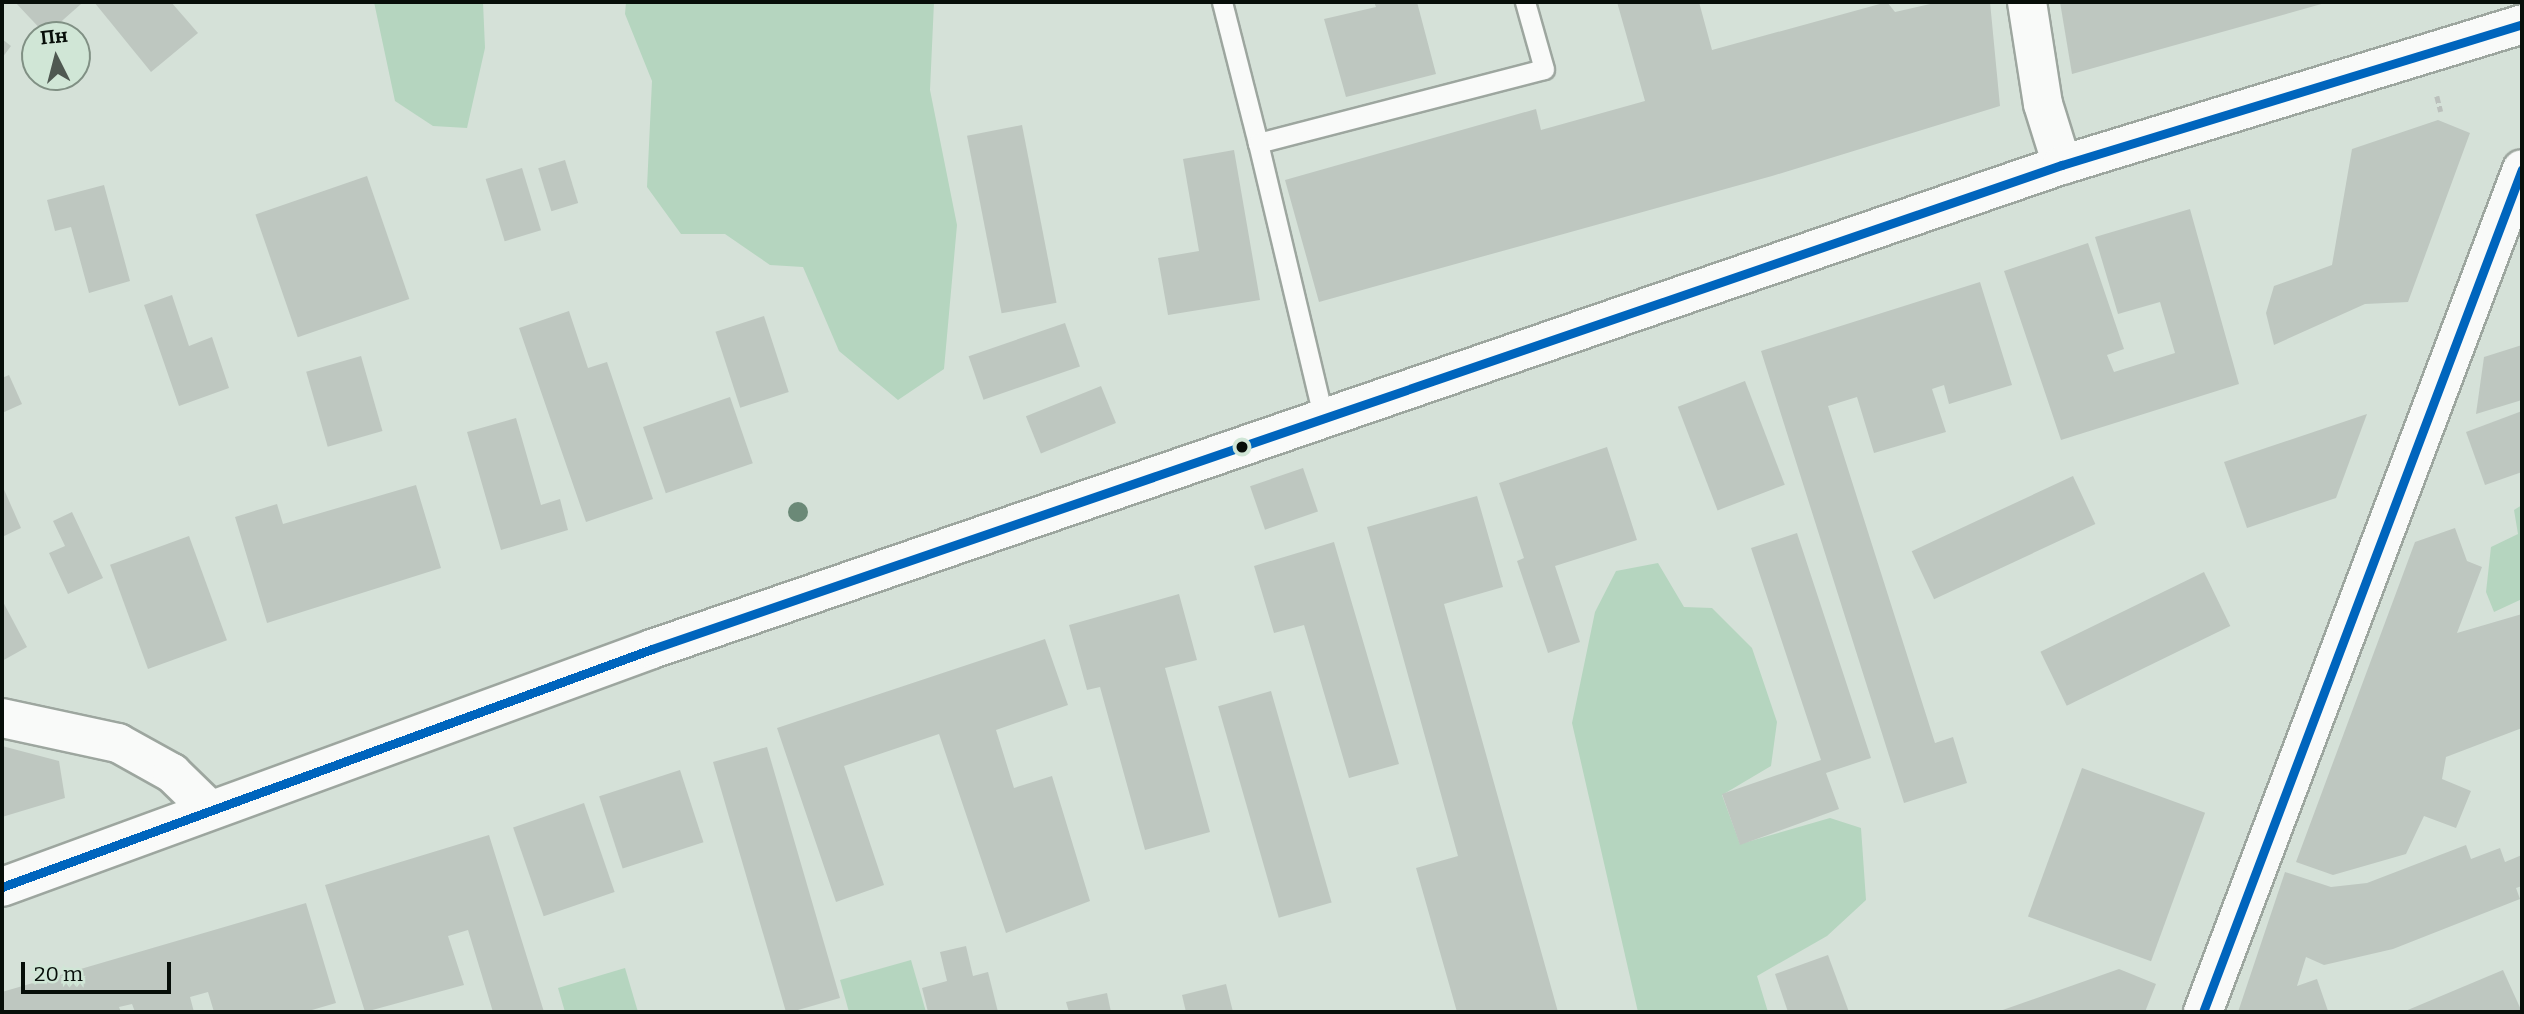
<!DOCTYPE html>
<html>
<head>
<meta charset="utf-8">
<style>
  body { margin:0 }
  #map { position:relative; width:2524px; height:1014px; overflow:hidden; background:#d5e1d8; font-family:Bitter,serif }
  div>[style] { position:absolute }
  .green>* { inset:0; background:#b5d5bf }
  .building>* { inset:0; background:#bec7c0; transform-origin:0 0 }
  .path>* { height:4.5px; margin-top:-2.25px; transform-origin:0; background:repeating-linear-gradient(90deg,#bbc0bc 0 7px,transparent 0 10.5px) }
  .roads { filter:drop-shadow(2px 0 #9da69f) drop-shadow(-2px 0 #9da69f) drop-shadow(0 2px #9da69f) drop-shadow(0 -2px #9da69f) }
  .service>* { height:19px; margin:-9.5px; padding:0 9.5px; transform-origin:9.5px; border-radius:9.5px; background:#f9faf9 }
  .tertiary>* { height:38px; margin:-19px; padding:0 19px; transform-origin:19px; border-radius:19px; background:#f9faf9 }
  .secondary>* { height:38px; margin:-19px; padding:0 19px; transform-origin:19px; border-radius:19px; background:#f9faf9 }
  .bus-1>* { height:9px; margin:-4.5px; padding:0 4.5px; transform-origin:4.5px; border-radius:4.5px; background:#0065bd }
  .trees>* { width:20px; height:20px; margin:-10px; border-radius:50%; background:#6b8977 }
  .dots>* { width:19px; height:19px; translate:-50% -50%; box-sizing:border-box; border:4px solid #d0e6d6; border-radius:50% }
  span { translate:-50% -50%; white-space:nowrap; text-align:center; line-height:1.15; -webkit-text-stroke:5px #d0e6d6; paint-order:stroke }
  .frame { position:absolute; inset:0; border:4px solid #070e09; pointer-events:none }
  .north { position:absolute; left:21px; top:21px; width:70px; height:70px; box-sizing:border-box; background:#d0e6d6; border:2px solid #809084; border-radius:50%; rotate:354deg; font-size:19px; font-weight:700; line-height:28px; text-align:center; color:#070e09 }
  .north::after { content:''; display:block; margin:auto; width:24px; height:32px; background:#4f5851; clip-path:polygon(50% 0,100% 100%,50% 72%,0 100%) }
  .scale { position:absolute; left:21px; top:962px; width:150px; height:32px; box-sizing:border-box; border:4px solid #070e09; border-top:0; padding-left:9px; font-size:21px; line-height:24px; white-space:nowrap; color:#070e09; -webkit-text-stroke:5px #d0e6d6; paint-order:stroke }
</style>
</head>
<body>
<div id="map">
  <div class="green">
    <div style="clip-path:polygon(374px 2px,483px 2px,485px 48px,467px 128px,433px 126px,395px 101px)"></div>
    <div style="clip-path:polygon(626px 2px,934px 2px,930px 90px,957px 225px,944px 369px,898px 400px,839px 351px,803px 267px,770px 265px,725px 234px,681px 234px,647px 187px,652px 81px,625px 14px)"></div>
    <div style="clip-path:polygon(2522px 505px,2522px 599px,2494px 612px,2486px 592px,2491px 547px,2518px 534px,2514px 510px)"></div>
    <div style="clip-path:polygon(1658px 563px,1684px 607px,1712px 608px,1752px 648px,1777px 722px,1771px 766px,1722px 795px,1740px 844px,1830px 818px,1861px 828px,1866px 900px,1827px 936px,1757px 976px,1768px 1012px,1638px 1012px,1572px 723px,1595px 612px,1616px 571px)"></div>
    <div style="clip-path:polygon(911px 960px,926px 1012px,849px 1012px,840px 980px)"></div>
    <div style="clip-path:polygon(625px 968px,638px 1012px,565px 1012px,558px 988px)"></div>
  </div>
  <div class="building">
    <div style="clip-path:polygon(15px 2px,79px 2px,81px 4px,46px 35px)"></div>
    <div style="clip-path:polygon(94px 2px,171px 2px,198px 33px,151px 72px)"></div>
    <div style="clip-path:polygon(1374px 2px,1417px 2px,1436px 74px,1346px 97px,1324px 19px,1376px 7px)"></div>
    <div style="clip-path:polygon(1617px 2px,1699px 2px,1712px 50px,1887px 2px,1895px 12px,1939px 2px,1990px 2px,2000px 106px,1772px 176px,1319px 302px,1285px 180px,1536px 109px,1541px 130px,1645px 101px)"></div>
    <div style="clip-path:polygon(2060px 2px,2325px 2px,2325px 3px,2072px 74px)"></div>
    <div style="clip-path:polygon(2px 39px,11px 46px,2px 58px)"></div>
    <div style="clip-path:polygon(2438px 120px,2470px 133px,2408px 302px,2365px 304px,2274px 345px,2266px 313px,2274px 286px,2332px 265px,2352px 149px)"></div>
    <div style="left:1022px;top:125px;width:181px;height:56px;rotate:79deg"></div>
    <div style="clip-path:polygon(1234px 150px,1260px 300px,1168px 315px,1158px 258px,1199px 251px,1183px 159px)"></div>
    <div style="left:565px;top:160px;width:45px;height:28px;rotate:73deg"></div>
    <div style="left:522px;top:168px;width:65px;height:38px;rotate:73deg"></div>
    <div style="left:367px;top:176px;width:130px;height:118px;rotate:71deg"></div>
    <div style="clip-path:polygon(104px 185px,130px 281px,89px 293px,71px 227px,55px 231px,47px 200px)"></div>
    <div style="clip-path:polygon(2190px 209px,2239px 384px,2061px 440px,2004px 271px,2088px 243px,2124px 349px,2107px 355px,2114px 372px,2175px 353px,2160px 302px,2118px 314px,2095px 237px)"></div>
    <div style="clip-path:polygon(1980px 282px,2012px 385px,1949px 404px,1944px 385px,1932px 389px,1946px 432px,1874px 453px,1857px 397px,1828px 406px,1935px 743px,1953px 737px,1967px 783px,1904px 803px,1761px 351px)"></div>
    <div style="clip-path:polygon(172px 295px,189px 346px,212px 337px,229px 388px,179px 406px,144px 305px)"></div>
    <div style="clip-path:polygon(569px 311px,588px 368px,607px 362px,653px 499px,586px 522px,519px 328px)"></div>
    <div style="left:764px;top:316px;width:80px;height:51px;rotate:72deg"></div>
    <div style="left:1065px;top:323px;width:46px;height:102px;rotate:71deg"></div>
    <div style="clip-path:polygon(2522px 345px,2522px 400px,2476px 414px,2484px 357px)"></div>
    <div style="left:361px;top:356px;width:78px;height:57px;rotate:74deg"></div>
    <div style="clip-path:polygon(9px 375px,22px 404px,2px 413px,2px 378px)"></div>
    <div style="left:1745px;top:381px;width:111px;height:72px;rotate:69deg"></div>
    <div style="left:1101px;top:386px;width:40px;height:81px;rotate:68deg"></div>
    <div style="left:730px;top:397px;width:70px;height:92px;rotate:71deg"></div>
    <div style="clip-path:polygon(2522px 411px,2522px 472px,2485px 485px,2466px 432px)"></div>
    <div style="clip-path:polygon(2367px 414px,2336px 498px,2247px 528px,2224px 462px)"></div>
    <div style="clip-path:polygon(516px 418px,541px 505px,560px 499px,568px 530px,501px 550px,467px 432px)"></div>
    <div style="clip-path:polygon(1607px 447px,1637px 540px,1555px 566px,1580px 642px,1548px 653px,1517px 561px,1524px 558px,1499px 483px)"></div>
    <div style="left:1303px;top:468px;width:46px;height:56px;rotate:71deg"></div>
    <div style="left:2073px;top:476px;width:53px;height:178px;rotate:65deg"></div>
    <div style="clip-path:polygon(2px 485px,21px 528px,2px 537px)"></div>
    <div style="clip-path:polygon(416px 485px,441px 568px,267px 623px,235px 517px,277px 504px,283px 524px)"></div>
    <div style="clip-path:polygon(1477px 496px,1503px 587px,1444px 604px,1558px 1012px,1457px 1012px,1416px 868px,1458px 856px,1367px 527px)"></div>
    <div style="clip-path:polygon(72px 512px,103px 578px,68px 594px,49px 553px,65px 546px,53px 521px)"></div>
    <div style="clip-path:polygon(2455px 528px,2467px 561px,2482px 567px,2457px 633px,2522px 614px,2522px 728px,2446px 757px,2442px 779px,2471px 791px,2456px 828px,2424px 816px,2406px 854px,2333px 875px,2296px 862px,2415px 542px)"></div>
    <div style="clip-path:polygon(1797px 533px,1871px 758px,1826px 773px,1839px 809px,1740px 845px,1722px 794px,1821px 760px,1751px 548px)"></div>
    <div style="left:189px;top:536px;width:111px;height:84px;rotate:70deg"></div>
    <div style="clip-path:polygon(1334px 542px,1399px 764px,1349px 778px,1304px 625px,1274px 633px,1254px 566px)"></div>
    <div style="left:2204px;top:572px;width:60px;height:182px;rotate:64deg"></div>
    <div style="clip-path:polygon(1179px 594px,1197px 660px,1165px 668px,1210px 832px,1145px 850px,1100px 687px,1087px 690px,1069px 625px)"></div>
    <div style="clip-path:polygon(2px 600px,27px 647px,2px 661px)"></div>
    <div style="clip-path:polygon(1045px 639px,1068px 705px,996px 730px,1014px 788px,1052px 776px,1090px 901px,1006px 933px,939px 734px,844px 766px,884px 885px,836px 902px,777px 728px)"></div>
    <div style="left:1271px;top:691px;width:220px;height:55px;rotate:74deg"></div>
    <div style="clip-path:polygon(2px 746px,59px 761px,65px 798px,2px 817px)"></div>
    <div style="clip-path:polygon(767px 747px,840px 998px,791px 1012px,786px 1012px,713px 762px)"></div>
    <div style="left:2082px;top:768px;width:131px;height:158px;rotate:20deg"></div>
    <div style="left:680px;top:770px;width:76px;height:85px;rotate:72deg"></div>
    <div style="left:584px;top:803px;width:94px;height:75px;rotate:71deg"></div>
    <div style="clip-path:polygon(489px 835px,544px 1012px,493px 1012px,468px 930px,448px 936px,464px 985px,365px 1012px,325px 885px)"></div>
    <div style="clip-path:polygon(2466px 845px,2471px 859px,2500px 848px,2505px 862px,2522px 855px,2522px 886px,2516px 888px,2520px 899px,2393px 949px,2324px 965px,2306px 957px,2297px 986px,2317px 979px,2328px 1011px,2238px 1012px,2285px 872px,2331px 887px,2367px 883px)"></div>
    <div style="clip-path:polygon(306px 903px,336px 1003px,305px 1012px,214px 1012px,208px 992px,190px 997px,194px 1012px,135px 1012px,132px 1004px,119px 1007px,121px 1012px,2px 1012px,2px 992px)"></div>
    <div style="clip-path:polygon(966px 946px,973px 976px,988px 972px,998px 1012px,928px 1012px,922px 988px,947px 981px,940px 952px)"></div>
    <div style="clip-path:polygon(1828px 955px,1849px 1012px,1788px 1012px,1775px 974px)"></div>
    <div style="clip-path:polygon(2119px 969px,2156px 984px,2145px 1012px,1997px 1012px)"></div>
    <div style="clip-path:polygon(2503px 970px,2522px 1012px,2403px 1012px)"></div>
    <div style="clip-path:polygon(1226px 984px,1233px 1012px,1186px 1012px,1182px 995px)"></div>
    <div style="clip-path:polygon(1107px 993px,1111px 1012px,1069px 1012px,1066px 1002px)"></div>
  </div>
  <div class="path">
    <div style="left:2437px;top:96px;width:16px;rotate:76deg"></div>
  </div>
  <div class="roads">
    <div class="service">
      <div style="left:1222px;top:2px;width:146px;rotate:75.7deg"></div>
      <div style="left:1324px;top:420px;width:285px;rotate:-103.4deg"></div>
      <div style="left:1258px;top:143px;width:295px;rotate:-14.5deg"></div>
      <div style="left:1544px;top:69px;width:70px;rotate:-105.8deg"></div>
    </div>
    <div class="tertiary">
      <div style="left:2027px;top:2px;width:103px;rotate:81.1deg"></div>
      <div style="left:2043px;top:104px;width:64px;rotate:72.7deg"></div>
      <div style="left:2px;top:718px;width:119px;rotate:12.2deg"></div>
      <div style="left:118px;top:743px;width:62px;rotate:29.1deg"></div>
      <div style="left:172px;top:773px;width:52px;rotate:44.2deg"></div>
    </div>
    <div class="secondary">
      <div style="left:2px;top:887px;width:692px;rotate:-20.11deg"></div>
      <div style="left:652px;top:649px;width:1491px;rotate:-18.95deg"></div>
      <div style="left:2062px;top:165px;width:481px;rotate:-17deg"></div>
      <div style="left:2203px;top:1012px;width:901px;rotate:-69.27deg"></div>
    </div>
  </div>
  <div class="bus-1">
    <div style="left:2px;top:887px;width:692px;rotate:-20.11deg"></div>
    <div style="left:652px;top:649px;width:1491px;rotate:-18.95deg"></div>
    <div style="left:2062px;top:165px;width:481px;rotate:-17deg"></div>
    <div style="left:2203px;top:1012px;width:901px;rotate:-69.27deg"></div>
  </div>
  <div class="trees">
    <div style="left:798px;top:512px"></div>
  </div>
  <div class="dots">
    <div style="left:1242px;top:447px;background:#070e09"></div>
  </div>
  <div class="frame"></div>
  <div class="north">Пн</div>
  <div class="scale">20 m</div>
</div>
</body>
</html>
